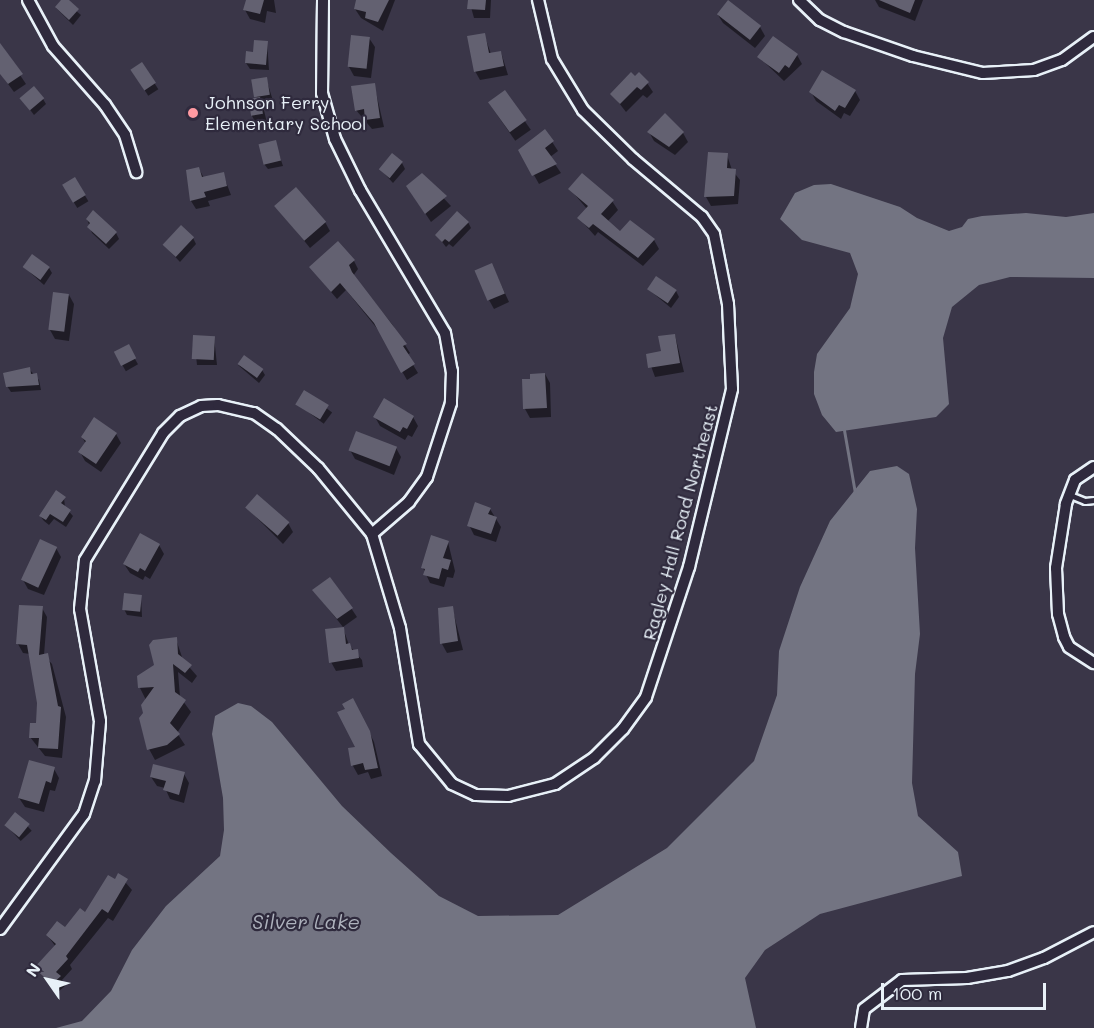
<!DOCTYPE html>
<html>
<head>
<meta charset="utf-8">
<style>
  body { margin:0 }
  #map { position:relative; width:1094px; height:1028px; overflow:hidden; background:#3a3648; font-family:Mali,sans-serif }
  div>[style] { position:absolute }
  .water>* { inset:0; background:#737482 }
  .shadow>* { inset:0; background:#0007; transform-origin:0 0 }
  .stream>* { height:3px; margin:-1.5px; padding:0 1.5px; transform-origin:1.5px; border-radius:1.5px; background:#737482 }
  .building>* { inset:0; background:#636171; transform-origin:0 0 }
  .roads { filter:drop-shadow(2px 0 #e8f1f8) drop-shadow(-2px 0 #e8f1f8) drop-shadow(0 2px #e8f1f8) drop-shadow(0 -2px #e8f1f8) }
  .service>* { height:5px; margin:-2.5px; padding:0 2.5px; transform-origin:2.5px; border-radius:2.5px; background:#2f2a3d }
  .minor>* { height:10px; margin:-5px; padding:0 5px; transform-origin:5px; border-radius:5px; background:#2f2a3d }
  .dots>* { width:16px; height:16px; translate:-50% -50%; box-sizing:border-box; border:3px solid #2f2a3d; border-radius:50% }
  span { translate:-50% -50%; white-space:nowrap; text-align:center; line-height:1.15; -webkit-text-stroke:4.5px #2f2a3d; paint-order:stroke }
  .poi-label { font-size:18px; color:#e8f1f8 }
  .left { translate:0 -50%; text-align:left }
  .street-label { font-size:18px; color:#e8f1f8 }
  .water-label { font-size:20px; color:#aeb2bd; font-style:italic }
  .north { position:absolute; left:18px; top:950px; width:60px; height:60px; -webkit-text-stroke:4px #2f2a3d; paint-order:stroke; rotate:304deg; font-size:16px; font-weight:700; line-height:24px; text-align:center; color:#e8f1f8 }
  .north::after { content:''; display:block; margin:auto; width:21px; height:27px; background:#e8f1f8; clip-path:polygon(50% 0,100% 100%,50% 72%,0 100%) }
  .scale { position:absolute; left:881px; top:983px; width:165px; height:27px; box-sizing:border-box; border:3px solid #e8f1f8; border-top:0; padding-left:8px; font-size:18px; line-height:21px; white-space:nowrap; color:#e8f1f8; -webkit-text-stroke:4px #2f2a3d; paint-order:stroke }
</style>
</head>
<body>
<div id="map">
  <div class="water">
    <div style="clip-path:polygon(831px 184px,900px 207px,917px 218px,949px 231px,962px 227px,968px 219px,982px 216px,1026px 213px,1066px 217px,1094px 213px,1094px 278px,1010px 277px,979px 285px,952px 307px,943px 338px,949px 404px,936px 417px,836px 432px,822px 415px,814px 394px,814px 372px,817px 354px,850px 308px,858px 274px,850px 253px,802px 240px,780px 219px,795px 193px,814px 185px)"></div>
    <div style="clip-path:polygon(897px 466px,909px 474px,917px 509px,915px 548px,920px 634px,915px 674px,912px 783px,918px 816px,958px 852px,962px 876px,820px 914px,765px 950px,745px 978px,756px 1028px,56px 1028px,82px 1021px,111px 991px,132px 950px,166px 906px,220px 856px,224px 830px,223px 798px,212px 734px,215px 716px,238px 703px,251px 706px,272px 722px,342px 806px,391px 853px,439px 896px,478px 916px,558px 915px,667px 848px,754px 761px,777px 695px,779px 651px,800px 587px,830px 521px,870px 471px)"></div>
  </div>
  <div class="shadow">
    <div style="clip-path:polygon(63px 0,81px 15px,73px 25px,56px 8px)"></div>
    <div style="clip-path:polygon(247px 0,274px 0,276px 13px,267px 11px,265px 23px,250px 19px,245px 10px)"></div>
    <div style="clip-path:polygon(358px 0,395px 0,383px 31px,361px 18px,355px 9px)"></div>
    <div style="clip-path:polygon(469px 0,491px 0,490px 18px,474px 18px)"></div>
    <div style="clip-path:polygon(875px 0,923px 0,915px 21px,879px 7px)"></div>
    <div style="clip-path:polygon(718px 15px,760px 27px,765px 36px,755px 48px,723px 23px)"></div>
    <div style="clip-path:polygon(484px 34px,491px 54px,501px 52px,508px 75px,480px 80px,475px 71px)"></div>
    <div style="clip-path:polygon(369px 38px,375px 47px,371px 78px,354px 76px,349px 67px)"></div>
    <div style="clip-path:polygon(773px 38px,797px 55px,802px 64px,784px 81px,759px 57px)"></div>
    <div style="clip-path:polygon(267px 42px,269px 70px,250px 69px,246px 63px)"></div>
    <div style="clip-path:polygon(0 45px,26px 84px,14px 92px,0 73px)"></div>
    <div style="left:142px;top:64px;width:30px;height:12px;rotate:57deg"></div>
    <div style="clip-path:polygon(266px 78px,274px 104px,263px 106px,267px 123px,257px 125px,252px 116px,257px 99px,253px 81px)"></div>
    <div style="clip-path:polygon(647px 83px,653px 92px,647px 98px,643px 95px,626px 112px,612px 94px)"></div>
    <div style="clip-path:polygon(374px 84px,384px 127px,372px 129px,356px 110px)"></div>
    <div style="clip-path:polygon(855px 91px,860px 100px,850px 116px,844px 113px,841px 119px,816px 101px,811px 92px)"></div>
    <div style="left:505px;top:93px;width:45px;height:19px;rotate:55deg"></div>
    <div style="clip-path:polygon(22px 99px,43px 99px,46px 104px,34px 115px)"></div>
    <div style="clip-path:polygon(545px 131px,558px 151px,550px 157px,561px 173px,539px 184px,520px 150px)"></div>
    <div style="clip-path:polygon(649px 132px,683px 133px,688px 142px,675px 155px,654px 141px)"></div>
    <div style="clip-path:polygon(275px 142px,283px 166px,268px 169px,264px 164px)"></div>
    <div style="clip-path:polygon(727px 155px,732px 170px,740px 180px,738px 204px,711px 206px,706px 197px)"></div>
    <div style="clip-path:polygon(402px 163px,405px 169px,393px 183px,381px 170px)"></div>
    <div style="clip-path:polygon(199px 169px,204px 178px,223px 174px,231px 195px,208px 201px,210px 206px,196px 209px,191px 201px)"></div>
    <div style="clip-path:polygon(422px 175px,451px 206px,431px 222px,413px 195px)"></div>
    <div style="left:75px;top:179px;width:26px;height:13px;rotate:59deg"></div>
    <div style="clip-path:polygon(570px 189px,612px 201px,618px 210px,607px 222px,620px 233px,654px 240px,659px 249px,643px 266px,598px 232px,595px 236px,579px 218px,587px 209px)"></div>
    <div style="clip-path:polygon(276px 206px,325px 222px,330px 231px,310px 248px)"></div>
    <div style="clip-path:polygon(87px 219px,116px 233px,119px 239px,109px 249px,92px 233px)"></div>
    <div style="clip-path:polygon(468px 222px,471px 228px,453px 247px,449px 244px,446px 247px,437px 235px)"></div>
    <div style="clip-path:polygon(193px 238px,196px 244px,180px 262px,164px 245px)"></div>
    <div style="clip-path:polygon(354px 261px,358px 269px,353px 276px,392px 324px,410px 353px,407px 355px,418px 373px,407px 380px,379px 331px,346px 290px,337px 299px,311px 268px)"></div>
    <div style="clip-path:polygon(492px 265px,509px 302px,494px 309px,489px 300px)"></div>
    <div style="clip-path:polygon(24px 267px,49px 268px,52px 273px,44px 285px)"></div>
    <div style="clip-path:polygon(648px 289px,676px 291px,679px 297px,671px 308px)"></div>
    <div style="clip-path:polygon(69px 295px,74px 304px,69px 341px,55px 339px,50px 330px)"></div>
    <div style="clip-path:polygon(675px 335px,684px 372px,655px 377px,647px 355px,663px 353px)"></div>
    <div style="clip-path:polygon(194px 337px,214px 337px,217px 365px,197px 365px)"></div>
    <div style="left:128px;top:347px;width:20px;height:14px;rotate:60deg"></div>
    <div style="clip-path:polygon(238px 365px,262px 370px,265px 375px,259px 383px)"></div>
    <div style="clip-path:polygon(29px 369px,39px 380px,41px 390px,11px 392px,7px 386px)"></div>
    <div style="clip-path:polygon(545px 374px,550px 383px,551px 417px,530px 418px,525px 409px,532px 380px)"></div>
    <div style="left:305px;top:392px;width:34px;height:14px;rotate:37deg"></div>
    <div style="clip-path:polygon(375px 417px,413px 417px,418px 426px,412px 437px,408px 435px,405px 440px,380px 426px)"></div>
    <div style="clip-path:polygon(116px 434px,121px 443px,101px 472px,85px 461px,80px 452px,86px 444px,82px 437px)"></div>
    <div style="clip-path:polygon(396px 448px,401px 457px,394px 475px,355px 459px,350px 450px)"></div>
    <div style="clip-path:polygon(64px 498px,65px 507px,73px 516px,66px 527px,54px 519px,49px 525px,44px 521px,40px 516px)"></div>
    <div style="clip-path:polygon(247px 508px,288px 523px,293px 532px,283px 544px)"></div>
    <div style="clip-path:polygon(490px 509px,501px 527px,496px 542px,474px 535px,469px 525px)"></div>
    <div style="clip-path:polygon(448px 542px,455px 571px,453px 578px,447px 577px,444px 587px,430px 583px,423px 568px)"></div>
    <div style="clip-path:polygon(159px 545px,164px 554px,150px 579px,145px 576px,143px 580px,130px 573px,124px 564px)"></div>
    <div style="clip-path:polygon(56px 548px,61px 557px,44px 595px,28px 589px,23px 580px)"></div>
    <div style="clip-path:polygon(314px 591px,351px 608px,357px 617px,343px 627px)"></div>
    <div style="clip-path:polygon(141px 597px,142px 617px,127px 615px,124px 609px)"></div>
    <div style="clip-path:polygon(452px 607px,463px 650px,447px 653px,442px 644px,439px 609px)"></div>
    <div style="clip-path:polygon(42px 608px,47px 617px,44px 655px,52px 664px,66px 717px,62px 758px,45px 756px,30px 737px,37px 725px,39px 703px,30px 654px,23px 653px,18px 644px)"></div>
    <div style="clip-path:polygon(343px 628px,349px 645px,362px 660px,363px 667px,336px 671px,331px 662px)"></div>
    <div style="clip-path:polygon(176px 639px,183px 660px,197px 676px,192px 683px,178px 672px,180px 697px,191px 712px,177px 733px,185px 745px,155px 760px,149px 749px,146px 700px,140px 688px)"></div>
    <div style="clip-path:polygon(358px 709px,374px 742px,382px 776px,371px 779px,368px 772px,358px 775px,353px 766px,349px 750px,357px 748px)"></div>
    <div style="clip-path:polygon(54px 769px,59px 778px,55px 791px,50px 790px,44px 812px,25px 807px,19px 798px)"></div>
    <div style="clip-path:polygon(184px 774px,189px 783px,184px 803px,170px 799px,165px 788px,157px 786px,151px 777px)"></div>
    <div style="left:16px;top:814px;width:23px;height:15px;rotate:47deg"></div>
    <div style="clip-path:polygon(119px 875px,132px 890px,113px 921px,108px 918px,70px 965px,72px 969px,62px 980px,65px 986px,58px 992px,36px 968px,56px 947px,47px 935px,66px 929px,86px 914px)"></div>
  </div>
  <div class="stream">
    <div style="left:844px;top:430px;width:64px;rotate:80.1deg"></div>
  </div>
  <div class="building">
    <div style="clip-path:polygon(61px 0,69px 0,79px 9px,69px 20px,55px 7px)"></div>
    <div style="clip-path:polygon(246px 0,264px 0,260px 14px,243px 10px)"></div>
    <div style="clip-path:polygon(356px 0,389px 0,378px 22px,365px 18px,366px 12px,354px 9px)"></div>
    <div style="clip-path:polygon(468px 0,486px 0,485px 10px,467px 9px)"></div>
    <div style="left:728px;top:0;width:42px;height:18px;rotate:38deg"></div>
    <div style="clip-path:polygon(879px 0,915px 0,910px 13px)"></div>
    <div style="clip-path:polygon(485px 33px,489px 53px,501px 51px,504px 66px,474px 72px,467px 36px)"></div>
    <div style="left:351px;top:35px;width:19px;height:32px;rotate:6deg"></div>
    <div style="clip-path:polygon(773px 36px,798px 54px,789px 68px,785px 65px,779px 73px,757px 57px)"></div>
    <div style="clip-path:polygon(254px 40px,268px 41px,266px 65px,245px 63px,246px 51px,253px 52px)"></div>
    <div style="clip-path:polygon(0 43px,23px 74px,8px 84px,0 74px)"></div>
    <div style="left:142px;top:62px;width:25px;height:14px;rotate:56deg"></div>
    <div style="clip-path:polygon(822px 70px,856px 90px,845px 108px,839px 105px,835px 111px,809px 92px)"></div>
    <div style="clip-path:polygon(631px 72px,635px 76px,639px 72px,649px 82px,641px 90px,637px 87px,620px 104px,610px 94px)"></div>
    <div style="left:267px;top:77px;width:18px;height:16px;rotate:81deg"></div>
    <div style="clip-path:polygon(375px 83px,380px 118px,365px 120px,364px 109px,355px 111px,351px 86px)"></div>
    <div style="left:34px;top:86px;width:16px;height:19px;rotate:50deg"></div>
    <div style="left:505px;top:90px;width:37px;height:21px;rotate:54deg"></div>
    <div style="left:260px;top:97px;width:17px;height:12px;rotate:80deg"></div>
    <div style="clip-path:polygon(665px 113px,684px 132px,669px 147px,647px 132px)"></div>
    <div style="clip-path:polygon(545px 129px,554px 141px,545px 148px,557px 164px,532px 176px,518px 150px)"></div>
    <div style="left:276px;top:140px;width:21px;height:18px;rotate:76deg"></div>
    <div style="clip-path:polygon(708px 152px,728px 153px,727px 168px,736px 169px,734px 196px,704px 197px)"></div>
    <div style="left:392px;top:153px;width:14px;height:21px;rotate:39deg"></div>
    <div style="clip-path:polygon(199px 167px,202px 177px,224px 172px,227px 186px,204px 192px,206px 197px,190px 201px,186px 170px)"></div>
    <div style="clip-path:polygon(422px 173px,447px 196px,425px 214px,406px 186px)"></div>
    <div style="clip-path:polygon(582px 173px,614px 200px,601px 214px,620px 231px,630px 220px,655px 239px,638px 258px,593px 224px,589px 228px,577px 218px,588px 206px,568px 189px)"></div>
    <div style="left:75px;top:177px;width:21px;height:15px;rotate:59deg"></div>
    <div style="left:296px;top:187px;width:46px;height:29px;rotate:49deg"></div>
    <div style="clip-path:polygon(93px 210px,117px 232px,106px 244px,87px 227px,90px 223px,86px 219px)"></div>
    <div style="clip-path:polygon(457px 211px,469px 222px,449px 242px,445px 239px,442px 242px,435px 235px)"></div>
    <div style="left:181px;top:225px;width:18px;height:27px;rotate:43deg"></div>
    <div style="clip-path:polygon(338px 241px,355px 260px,349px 265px,352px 272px,407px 344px,403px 346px,415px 364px,401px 373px,374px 323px,340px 283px,331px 292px,309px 267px)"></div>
    <div style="left:32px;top:254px;width:22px;height:16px;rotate:36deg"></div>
    <div style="left:492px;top:263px;width:33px;height:19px;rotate:67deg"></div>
    <div style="left:656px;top:276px;width:25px;height:16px;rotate:34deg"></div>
    <div style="left:53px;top:292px;width:16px;height:38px;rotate:7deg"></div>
    <div style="clip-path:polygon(675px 334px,680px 363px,648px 368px,646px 354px,661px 351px,658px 336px)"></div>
    <div style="left:193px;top:335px;width:22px;height:24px;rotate:3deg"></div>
    <div style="left:129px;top:344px;width:16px;height:17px;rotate:63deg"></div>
    <div style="left:244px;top:355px;width:24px;height:11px;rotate:36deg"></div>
    <div style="clip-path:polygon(30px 367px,31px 374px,37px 373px,39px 385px,6px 387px,3px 373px)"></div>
    <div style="clip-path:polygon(545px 373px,547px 408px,523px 409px,522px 379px,530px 379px,530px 374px)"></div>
    <div style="left:304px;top:390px;width:29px;height:17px;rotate:31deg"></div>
    <div style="clip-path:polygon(384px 398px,414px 416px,407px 429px,403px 427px,400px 432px,373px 417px)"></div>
    <div style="clip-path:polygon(94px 417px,117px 433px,96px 464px,78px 452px,86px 441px,81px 437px)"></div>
    <div style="left:356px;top:431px;width:44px;height:21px;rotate:21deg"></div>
    <div style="clip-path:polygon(56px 490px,66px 497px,61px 503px,71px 510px,63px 522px,50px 514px,46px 520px,39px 516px)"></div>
    <div style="left:257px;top:494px;width:43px;height:18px;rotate:41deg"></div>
    <div style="clip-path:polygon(475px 502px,491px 508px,488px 514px,497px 517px,491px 534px,467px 526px)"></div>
    <div style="clip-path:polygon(140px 533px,160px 544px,145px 571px,140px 568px,138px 572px,123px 564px)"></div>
    <div style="clip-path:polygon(431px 535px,449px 541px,443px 558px,451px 560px,448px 570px,442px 568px,439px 579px,423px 575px,425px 569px,421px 568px)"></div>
    <div style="left:40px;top:539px;width:19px;height:45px;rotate:25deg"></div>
    <div style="clip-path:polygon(330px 577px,353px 608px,337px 619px,312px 590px)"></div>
    <div style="left:124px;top:593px;width:18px;height:17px;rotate:6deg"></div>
    <div style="clip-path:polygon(19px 605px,43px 606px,39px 655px,48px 653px,58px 706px,61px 707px,58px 749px,38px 748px,39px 738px,29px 738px,30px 723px,36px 723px,37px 703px,27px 645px,16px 644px)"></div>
    <div style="clip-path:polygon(453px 606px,458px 641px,440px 644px,438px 608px)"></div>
    <div style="clip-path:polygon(344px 627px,346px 644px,350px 643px,352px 650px,358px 649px,359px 658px,329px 663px,325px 629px)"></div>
    <div style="clip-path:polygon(177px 637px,178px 654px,192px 665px,185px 673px,173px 664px,175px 692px,186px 700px,170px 723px,180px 734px,167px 745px,147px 750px,139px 718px,143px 713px,141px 705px,154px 687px,138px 688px,137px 676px,154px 665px,149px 645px,153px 640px)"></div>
    <div style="clip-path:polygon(353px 698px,370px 731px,378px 768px,365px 770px,363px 763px,351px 766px,348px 748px,355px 747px,337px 712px,345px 709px,342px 704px)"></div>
    <div style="clip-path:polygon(29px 760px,55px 767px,51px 783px,46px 781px,39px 804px,18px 798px)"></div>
    <div style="clip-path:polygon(153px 764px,185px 772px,179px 795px,163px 790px,166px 781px,150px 777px)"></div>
    <div style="left:15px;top:812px;width:19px;height:17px;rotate:39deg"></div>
    <div style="clip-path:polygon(118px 873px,128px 879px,108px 913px,102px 909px,66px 956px,68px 959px,56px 972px,61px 976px,52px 984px,34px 968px,56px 944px,46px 935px,57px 921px,65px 927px,80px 908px,85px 912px,108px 875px,115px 879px)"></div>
  </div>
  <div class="roads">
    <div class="service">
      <div style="left:1070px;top:495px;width:16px;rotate:22deg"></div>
      <div style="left:1085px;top:501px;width:9px;rotate:-6deg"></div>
    </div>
    <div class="minor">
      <div style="left:28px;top:0;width:52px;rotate:61.5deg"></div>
      <div style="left:53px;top:46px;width:79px;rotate:48.6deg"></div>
      <div style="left:105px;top:105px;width:36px;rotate:56deg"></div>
      <div style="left:125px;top:135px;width:39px;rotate:73deg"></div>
      <div style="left:323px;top:0;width:93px;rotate:90.6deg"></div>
      <div style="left:322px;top:93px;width:48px;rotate:74.2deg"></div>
      <div style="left:335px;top:139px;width:57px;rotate:63.9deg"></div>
      <div style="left:360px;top:190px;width:166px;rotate:59.3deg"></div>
      <div style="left:445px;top:333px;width:39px;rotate:80deg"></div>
      <div style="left:452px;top:371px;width:32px;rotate:92deg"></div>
      <div style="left:451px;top:403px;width:78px;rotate:108deg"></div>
      <div style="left:427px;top:477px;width:31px;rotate:126deg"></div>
      <div style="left:409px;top:502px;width:49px;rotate:139.1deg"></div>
      <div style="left:799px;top:0;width:29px;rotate:44deg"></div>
      <div style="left:820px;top:20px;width:27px;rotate:27deg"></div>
      <div style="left:844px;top:32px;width:73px;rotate:19.2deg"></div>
      <div style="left:913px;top:56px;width:72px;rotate:13.7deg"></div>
      <div style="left:983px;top:73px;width:51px;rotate:-3.4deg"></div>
      <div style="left:1034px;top:70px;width:30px;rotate:-20deg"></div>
      <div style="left:1062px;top:60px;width:39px;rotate:-36deg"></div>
      <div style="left:1094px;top:467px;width:23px;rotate:146deg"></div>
      <div style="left:1075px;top:480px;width:26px;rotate:111deg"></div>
      <div style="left:1066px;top:504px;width:65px;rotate:98.9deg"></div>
      <div style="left:1056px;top:568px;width:46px;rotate:87.5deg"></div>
      <div style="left:1058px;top:614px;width:24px;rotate:75deg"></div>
      <div style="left:1064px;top:637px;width:11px;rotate:63deg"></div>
      <div style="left:1069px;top:647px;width:30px;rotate:33deg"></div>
      <div style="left:0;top:929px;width:142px;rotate:-53.9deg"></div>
      <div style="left:84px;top:814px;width:35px;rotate:-72deg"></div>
      <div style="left:95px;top:781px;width:60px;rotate:-85.2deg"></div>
      <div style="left:100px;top:721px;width:114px;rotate:-100.1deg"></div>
      <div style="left:80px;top:609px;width:49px;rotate:-84.2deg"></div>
      <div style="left:85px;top:560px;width:149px;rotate:-58.4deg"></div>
      <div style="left:163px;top:433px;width:24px;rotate:-45deg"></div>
      <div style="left:180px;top:416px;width:23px;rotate:-25deg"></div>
      <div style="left:201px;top:406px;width:17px;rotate:-3deg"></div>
      <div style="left:218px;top:405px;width:37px;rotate:13deg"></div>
      <div style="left:254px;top:413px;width:28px;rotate:35deg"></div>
      <div style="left:277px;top:429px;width:57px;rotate:43.6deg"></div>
      <div style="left:318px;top:468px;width:85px;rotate:50.7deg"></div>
      <div style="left:372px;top:534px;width:98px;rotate:73.4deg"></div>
      <div style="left:400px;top:628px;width:118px;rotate:80.7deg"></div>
      <div style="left:419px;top:744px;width:52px;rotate:50.5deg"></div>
      <div style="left:452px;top:784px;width:26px;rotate:25deg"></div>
      <div style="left:476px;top:795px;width:32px;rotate:2deg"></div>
      <div style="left:508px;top:796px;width:49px;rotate:-14.3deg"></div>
      <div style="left:555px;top:784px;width:47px;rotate:-33.7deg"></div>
      <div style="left:594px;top:758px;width:41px;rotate:-45deg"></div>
      <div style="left:623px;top:729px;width:39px;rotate:-54deg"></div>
      <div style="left:646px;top:697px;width:137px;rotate:-71.7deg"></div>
      <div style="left:689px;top:567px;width:183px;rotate:-76.4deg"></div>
      <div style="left:732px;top:389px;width:85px;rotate:-92.7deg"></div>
      <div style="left:728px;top:304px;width:71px;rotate:-101.3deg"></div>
      <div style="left:714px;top:234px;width:21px;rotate:-125deg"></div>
      <div style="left:702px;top:217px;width:90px;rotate:-140deg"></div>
      <div style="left:633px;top:159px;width:70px;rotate:-135.6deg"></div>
      <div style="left:583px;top:110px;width:60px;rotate:-121.3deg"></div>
      <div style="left:552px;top:59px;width:61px;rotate:-103.3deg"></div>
      <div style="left:861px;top:1028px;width:19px;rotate:-81deg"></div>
      <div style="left:864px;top:1009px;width:48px;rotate:-37.3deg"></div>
      <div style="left:902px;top:980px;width:65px;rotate:-1.8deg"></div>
      <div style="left:967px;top:978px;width:42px;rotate:-9.7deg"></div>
      <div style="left:1008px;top:971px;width:38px;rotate:-20deg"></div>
      <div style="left:1044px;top:958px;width:56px;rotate:-27.5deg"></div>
    </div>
  </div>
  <div class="dots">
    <div style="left:193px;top:113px;background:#ff9aa2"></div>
  </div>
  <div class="poi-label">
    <span class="left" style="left:205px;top:113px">Johnson Ferry<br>Elementary School</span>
  </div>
  <div class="street-label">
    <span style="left:680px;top:522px;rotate:-75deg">Ragley Hall Road Northeast</span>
  </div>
  <div class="water-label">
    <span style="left:306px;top:921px">Silver Lake</span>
  </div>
  <div class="north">N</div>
  <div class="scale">100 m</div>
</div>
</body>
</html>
